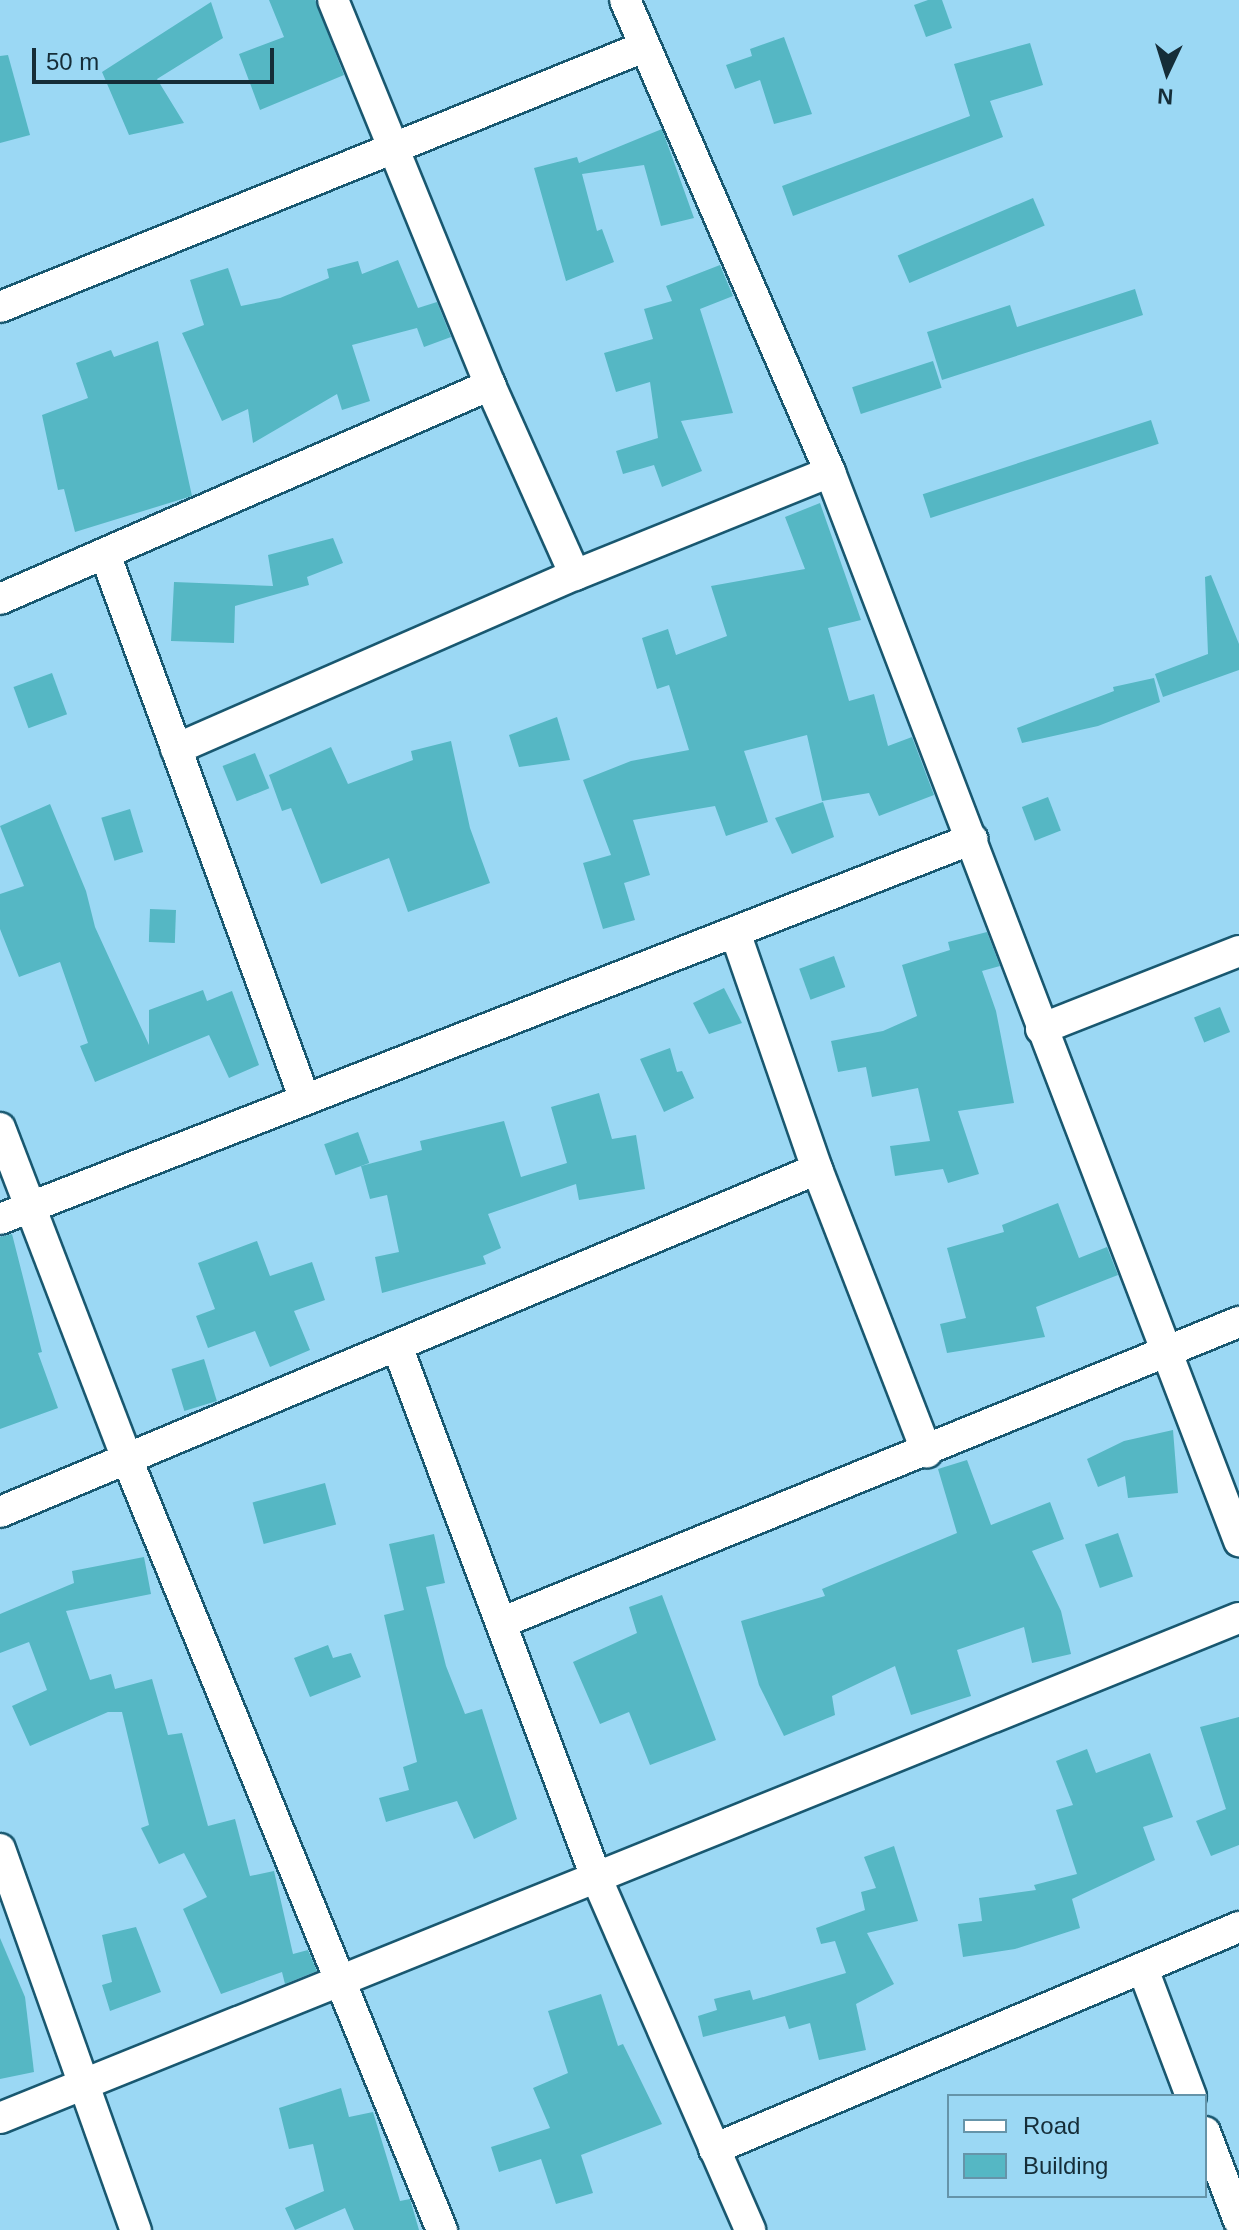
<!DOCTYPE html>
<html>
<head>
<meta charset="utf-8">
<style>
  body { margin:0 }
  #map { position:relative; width:1239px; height:2230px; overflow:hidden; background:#9bd8f4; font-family:Helvetica,sans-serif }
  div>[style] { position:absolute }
  .building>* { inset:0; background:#55b7c4; transform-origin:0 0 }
  .roads { filter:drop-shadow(2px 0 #195870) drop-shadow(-2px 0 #195870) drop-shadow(0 2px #195870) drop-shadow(0 -2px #195870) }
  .minor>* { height:30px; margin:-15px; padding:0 15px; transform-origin:15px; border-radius:15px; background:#fff }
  span { translate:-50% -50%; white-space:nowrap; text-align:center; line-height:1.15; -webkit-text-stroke:6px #9bd8f4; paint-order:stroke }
  .legend { position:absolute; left:947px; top:2094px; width:260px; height:104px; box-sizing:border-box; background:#9bd8f4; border:2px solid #6594a9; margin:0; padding:10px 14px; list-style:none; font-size:24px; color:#152d38 }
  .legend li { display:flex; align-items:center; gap:16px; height:40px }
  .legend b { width:40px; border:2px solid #6594a9 }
  .north { position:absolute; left:1127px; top:32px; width:80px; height:80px; -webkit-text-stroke:6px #9bd8f4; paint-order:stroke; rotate:184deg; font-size:22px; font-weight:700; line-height:32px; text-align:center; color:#152d38 }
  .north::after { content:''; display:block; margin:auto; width:28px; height:36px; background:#152d38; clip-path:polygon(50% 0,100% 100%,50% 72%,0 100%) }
  .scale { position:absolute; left:32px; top:48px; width:242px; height:36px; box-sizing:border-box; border:4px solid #152d38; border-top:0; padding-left:10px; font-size:24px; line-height:28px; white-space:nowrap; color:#152d38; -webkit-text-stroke:6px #9bd8f4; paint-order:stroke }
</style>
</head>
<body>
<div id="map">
  <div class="building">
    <div style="clip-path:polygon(269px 0,315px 0,344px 75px,260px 110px,239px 54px,284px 37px)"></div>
    <div style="clip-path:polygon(928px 0,942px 0,952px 28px,926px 37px,914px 5px)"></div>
    <div style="clip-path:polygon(211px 2px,223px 38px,157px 79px,184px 123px,129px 135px,102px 72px)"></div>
    <div style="clip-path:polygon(784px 37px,812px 114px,774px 124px,760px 80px,735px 89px,726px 65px,752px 56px,750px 49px)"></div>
    <div style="clip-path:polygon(1030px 43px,1043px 85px,990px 101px,1003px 137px,793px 216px,782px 186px,970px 116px,954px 64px)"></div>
    <div style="clip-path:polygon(8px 55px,30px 135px,0 143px,0 56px)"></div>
    <div style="clip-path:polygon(662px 129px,694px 218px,661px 226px,644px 165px,582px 174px,597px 231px,602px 229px,614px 262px,566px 281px,534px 168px,577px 157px,579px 163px)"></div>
    <div style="left:1033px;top:198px;width:30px;height:147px;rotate:67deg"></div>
    <div style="clip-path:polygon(398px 260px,418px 308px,437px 302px,451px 337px,424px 347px,417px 328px,352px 345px,370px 401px,342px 410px,337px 394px,253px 443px,248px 409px,222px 421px,182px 333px,204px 325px,190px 280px,228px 268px,241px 306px,280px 298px,329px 278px,327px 269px,358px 261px,362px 274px)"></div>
    <div style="clip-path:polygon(720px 265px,733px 296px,700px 309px,733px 413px,681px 421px,702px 471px,662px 487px,654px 465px,623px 474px,616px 451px,658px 438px,650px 382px,616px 392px,604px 353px,653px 339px,644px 309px,672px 301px,666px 286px)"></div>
    <div style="clip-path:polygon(1135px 289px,1143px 315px,942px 380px,927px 332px,1010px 305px,1017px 327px)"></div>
    <div style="clip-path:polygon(158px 341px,192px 496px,75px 532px,64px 489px,58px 490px,42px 415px,88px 398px,76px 363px,111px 350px,114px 357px)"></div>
    <div style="left:933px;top:361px;width:28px;height:85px;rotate:72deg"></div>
    <div style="left:1151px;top:420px;width:25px;height:240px;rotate:72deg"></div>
    <div style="clip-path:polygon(820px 503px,861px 620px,828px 628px,849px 701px,874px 694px,888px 746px,912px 737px,934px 795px,879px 816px,869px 793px,822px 801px,807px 735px,744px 751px,768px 822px,726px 836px,715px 806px,633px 820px,650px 875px,624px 883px,635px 920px,603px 929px,583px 863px,611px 855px,583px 780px,631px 761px,689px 750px,669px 685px,657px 689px,642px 638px,668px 629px,676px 655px,727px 636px,711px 586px,805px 569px,785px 517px)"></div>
    <div style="clip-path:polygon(333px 538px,343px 563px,307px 577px,309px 585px,235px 606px,234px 643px,171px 641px,174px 582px,273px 586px,268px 555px)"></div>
    <div style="clip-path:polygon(1211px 575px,1239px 644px,1239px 670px,1163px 697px,1155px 674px,1208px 654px,1205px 577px)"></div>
    <div style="left:52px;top:673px;width:44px;height:41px;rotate:70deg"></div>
    <div style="clip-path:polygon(1154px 678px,1160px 702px,1098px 726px,1022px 743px,1017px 728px,1114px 691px,1113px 687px)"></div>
    <div style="clip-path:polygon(557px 717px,570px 760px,519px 767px,509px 735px)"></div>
    <div style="clip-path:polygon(451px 741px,470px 828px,490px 883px,408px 912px,389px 858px,321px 884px,291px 808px,282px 811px,269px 775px,331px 747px,348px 784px,413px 760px,411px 751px)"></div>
    <div style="left:255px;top:753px;width:38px;height:35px;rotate:68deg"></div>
    <div style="left:1048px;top:797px;width:36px;height:28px;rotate:69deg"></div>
    <div style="clip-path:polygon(823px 802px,834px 837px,792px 854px,775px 818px)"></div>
    <div style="clip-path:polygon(50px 804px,86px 891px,95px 927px,149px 1045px,149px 1010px,203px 990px,207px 1001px,232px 991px,259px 1065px,229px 1078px,209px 1035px,95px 1082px,80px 1046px,88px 1043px,60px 962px,19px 977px,0 929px,0 894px,24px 886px,0 826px)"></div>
    <div style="left:130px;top:809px;width:45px;height:30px;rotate:73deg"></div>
    <div style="left:150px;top:909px;width:26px;height:33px;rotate:2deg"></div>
    <div style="clip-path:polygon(987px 932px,1000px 966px,982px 971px,996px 1011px,1014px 1103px,958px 1111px,979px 1174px,948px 1183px,943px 1169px,895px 1176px,890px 1146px,930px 1141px,918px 1088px,872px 1097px,866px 1067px,838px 1072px,831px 1041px,883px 1031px,917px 1016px,902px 965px,950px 950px,948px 942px)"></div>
    <div style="left:834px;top:956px;width:33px;height:37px;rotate:70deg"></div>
    <div style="clip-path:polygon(724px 988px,742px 1023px,709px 1034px,693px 1003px)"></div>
    <div style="left:1220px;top:1007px;width:27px;height:28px;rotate:68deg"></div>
    <div style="clip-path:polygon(670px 1048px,677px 1072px,682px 1071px,694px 1098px,664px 1112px,640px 1059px)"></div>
    <div style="clip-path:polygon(599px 1093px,612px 1139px,636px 1135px,645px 1189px,579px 1200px,576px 1184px,488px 1214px,501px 1248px,483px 1256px,486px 1264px,382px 1293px,375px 1257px,399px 1252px,387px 1195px,370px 1199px,361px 1166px,422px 1150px,420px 1141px,504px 1121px,521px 1177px,567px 1163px,551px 1107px)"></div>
    <div style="left:358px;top:1132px;width:33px;height:36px;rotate:70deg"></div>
    <div style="clip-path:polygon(1058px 1203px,1079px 1258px,1107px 1247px,1118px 1275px,1036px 1307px,1045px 1337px,947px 1353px,940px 1324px,966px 1318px,947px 1248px,1004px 1232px,1002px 1225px)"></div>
    <div style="clip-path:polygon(12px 1234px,42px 1352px,38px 1353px,58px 1408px,0 1429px,0 1237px)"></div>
    <div style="clip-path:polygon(257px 1241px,270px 1276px,312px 1262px,325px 1300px,294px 1311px,310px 1350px,270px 1367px,255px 1331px,208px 1348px,196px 1316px,215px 1309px,198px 1263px)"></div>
    <div style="left:204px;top:1359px;width:44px;height:34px;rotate:73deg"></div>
    <div style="clip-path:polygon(1173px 1430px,1178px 1493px,1128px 1498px,1125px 1476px,1098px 1487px,1087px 1459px,1124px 1441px)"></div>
    <div style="clip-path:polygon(967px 1460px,991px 1525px,1050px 1502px,1064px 1539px,1032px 1551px,1061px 1611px,1071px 1654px,1032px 1663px,1024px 1627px,957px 1650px,971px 1696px,911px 1715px,895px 1666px,832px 1696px,835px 1715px,784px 1736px,759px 1685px,741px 1621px,825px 1596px,822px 1589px,957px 1533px,938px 1469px)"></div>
    <div style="left:325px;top:1483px;width:43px;height:75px;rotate:75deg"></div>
    <div style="left:1118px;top:1533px;width:46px;height:35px;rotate:71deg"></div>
    <div style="clip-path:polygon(434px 1534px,445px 1583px,426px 1587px,446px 1666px,465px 1714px,482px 1709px,517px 1819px,474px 1839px,457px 1801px,386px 1822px,379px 1798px,409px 1790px,403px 1767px,417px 1762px,384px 1615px,404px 1610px,389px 1544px)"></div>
    <div style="clip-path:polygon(144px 1557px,151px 1594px,66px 1611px,90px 1680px,111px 1674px,115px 1689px,152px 1679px,168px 1735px,182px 1733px,208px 1826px,235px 1819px,250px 1876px,274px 1871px,293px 1954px,308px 1950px,317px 1971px,285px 1984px,282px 1972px,221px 1994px,183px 1909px,207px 1897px,184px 1853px,159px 1864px,141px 1828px,149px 1825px,122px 1712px,108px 1712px,30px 1746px,12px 1706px,47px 1690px,29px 1642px,0 1653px,0 1614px,74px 1583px,72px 1571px)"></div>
    <div style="clip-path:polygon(662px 1595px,716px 1740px,650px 1765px,629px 1712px,600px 1724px,573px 1662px,637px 1633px,629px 1607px)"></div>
    <div style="clip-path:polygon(328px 1645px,333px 1658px,351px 1653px,361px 1677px,310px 1697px,294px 1658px)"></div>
    <div style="clip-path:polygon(1239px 1717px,1239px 1845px,1211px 1856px,1196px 1821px,1226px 1809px,1200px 1727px)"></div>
    <div style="clip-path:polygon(1087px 1749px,1096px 1773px,1150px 1753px,1173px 1817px,1143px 1827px,1155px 1860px,1072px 1899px,1080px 1928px,1015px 1949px,963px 1957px,958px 1924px,982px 1921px,979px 1898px,1036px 1890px,1034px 1885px,1077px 1874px,1056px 1810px,1073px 1805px,1056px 1761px)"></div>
    <div style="clip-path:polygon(894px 1846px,918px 1921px,867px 1933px,894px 1984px,856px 2004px,866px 2050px,819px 2060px,810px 2023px,789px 2029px,785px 2016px,703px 2037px,698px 2016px,717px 2010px,714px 1999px,750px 1990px,753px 2000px,846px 1973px,835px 1941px,821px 1944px,816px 1928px,865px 1910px,861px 1892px,876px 1888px,864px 1857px)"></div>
    <div style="clip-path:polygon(136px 1927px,161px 1992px,110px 2011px,102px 1985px,112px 1982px,102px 1935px)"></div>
    <div style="clip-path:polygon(0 1938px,25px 1997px,34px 2072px,0 2079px)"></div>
    <div style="clip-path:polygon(601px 1994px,618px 2046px,623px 2044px,662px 2124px,581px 2155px,593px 2193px,556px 2204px,541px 2159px,499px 2172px,491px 2147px,550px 2128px,533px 2088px,568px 2073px,548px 2011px)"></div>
    <div style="clip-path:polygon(341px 2088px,349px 2117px,373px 2112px,400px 2201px,410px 2199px,419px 2230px,354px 2230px,345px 2208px,295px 2230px,285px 2208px,324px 2191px,313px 2144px,289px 2149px,279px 2108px)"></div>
  </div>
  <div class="roads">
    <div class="minor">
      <div style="left:333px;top:0;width:416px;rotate:67.8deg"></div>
      <div style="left:490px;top:385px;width:208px;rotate:65.9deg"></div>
      <div style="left:625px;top:0;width:515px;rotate:66.52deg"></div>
      <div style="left:830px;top:472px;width:1145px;rotate:69.06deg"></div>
      <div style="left:0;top:307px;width:695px;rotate:-21.99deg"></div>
      <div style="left:105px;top:554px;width:581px;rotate:69.88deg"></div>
      <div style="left:0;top:599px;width:535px;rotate:-23.59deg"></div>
      <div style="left:176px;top:749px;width:435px;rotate:-23.6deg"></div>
      <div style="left:575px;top:575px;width:275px;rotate:-22deg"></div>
      <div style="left:735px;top:932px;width:251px;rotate:70.9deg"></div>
      <div style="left:817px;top:1169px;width:304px;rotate:68.8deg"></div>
      <div style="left:1041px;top:1029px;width:213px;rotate:-21.5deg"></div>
      <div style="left:0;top:1128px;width:355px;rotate:69deg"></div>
      <div style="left:127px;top:1459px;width:833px;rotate:67.78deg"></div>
      <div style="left:0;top:1219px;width:1044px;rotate:-21.35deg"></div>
      <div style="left:397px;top:1346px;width:567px;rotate:69.46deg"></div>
      <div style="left:596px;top:1877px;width:385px;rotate:66.4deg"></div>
      <div style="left:0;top:1512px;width:886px;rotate:-22.77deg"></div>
      <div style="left:503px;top:1622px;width:795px;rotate:-22.18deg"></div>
      <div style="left:0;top:1849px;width:405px;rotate:70.4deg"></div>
      <div style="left:1143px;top:1969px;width:136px;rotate:69.3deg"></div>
      <div style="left:0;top:2118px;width:1336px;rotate:-21.98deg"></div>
      <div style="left:1205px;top:2132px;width:95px;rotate:69.1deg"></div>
      <div style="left:714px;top:2149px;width:570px;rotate:-22.92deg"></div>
    </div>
  </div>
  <ul class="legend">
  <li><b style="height:10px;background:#fff"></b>Road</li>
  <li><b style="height:22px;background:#55b7c4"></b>Building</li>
  </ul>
  <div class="north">N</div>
  <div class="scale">50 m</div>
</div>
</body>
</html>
